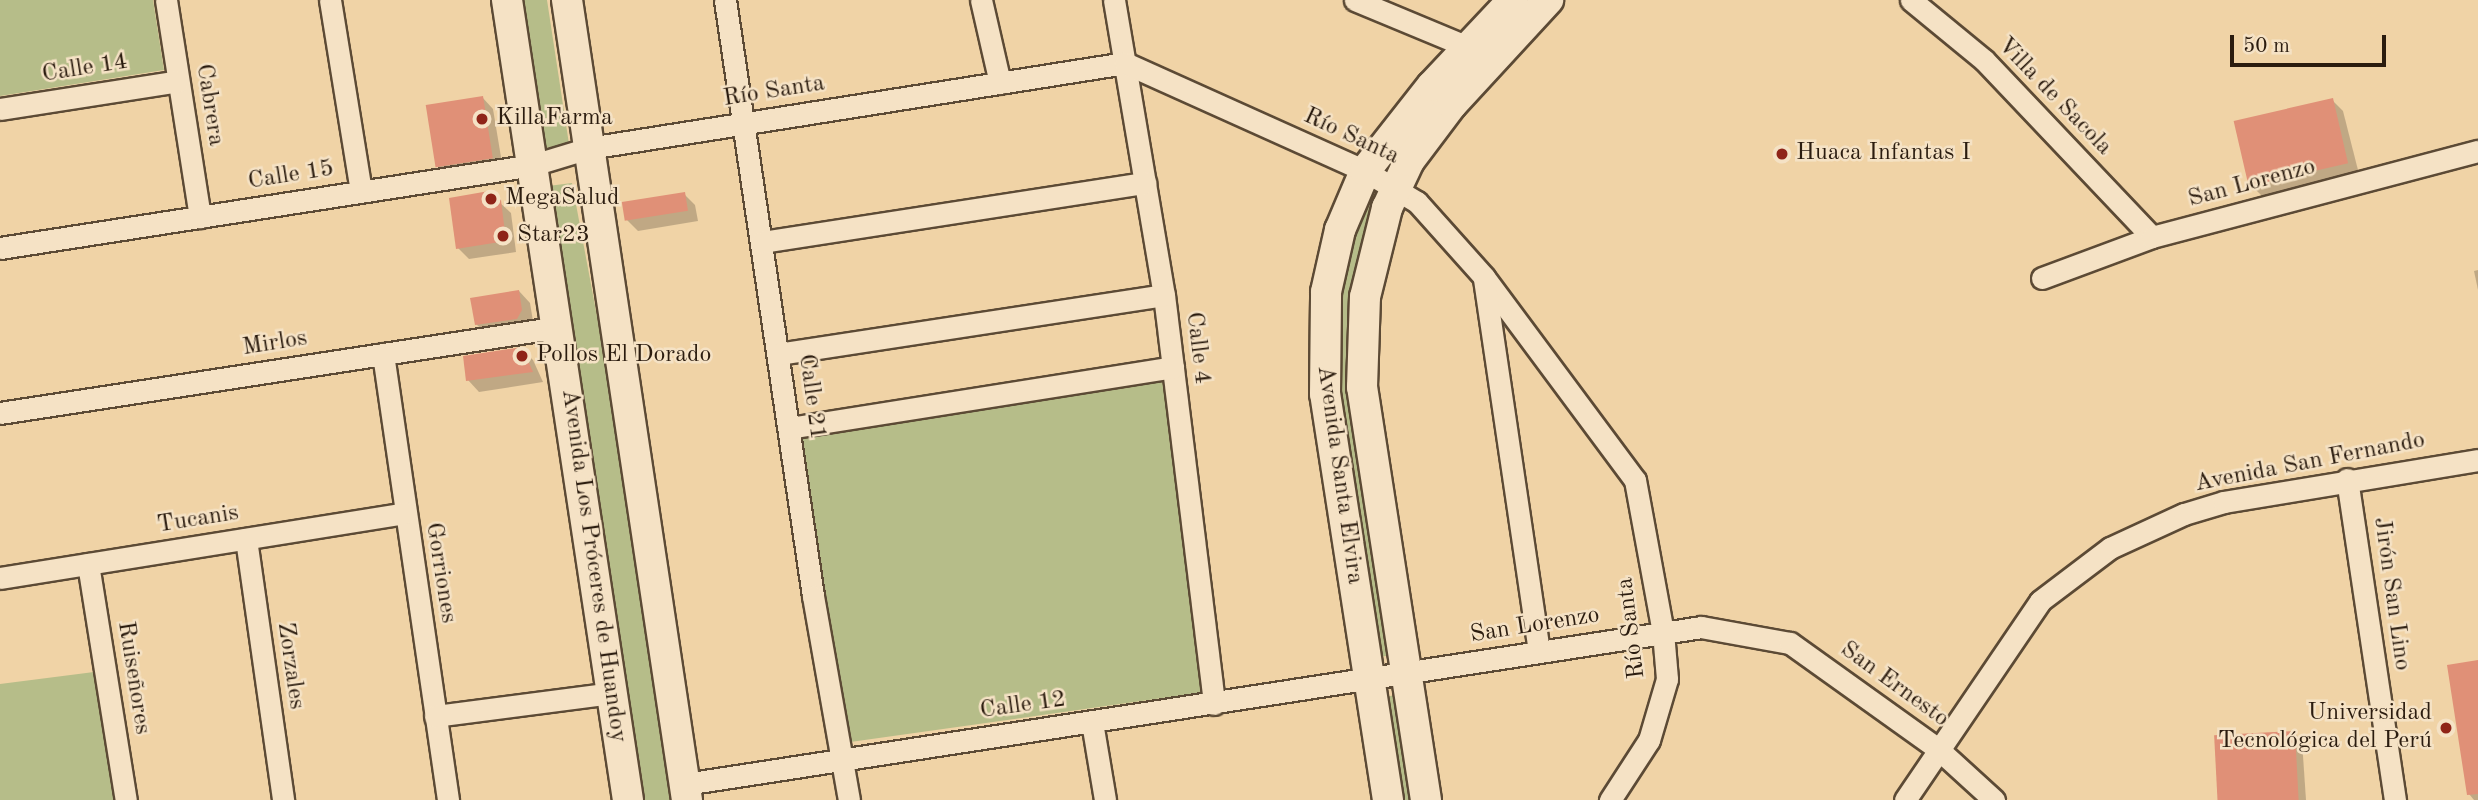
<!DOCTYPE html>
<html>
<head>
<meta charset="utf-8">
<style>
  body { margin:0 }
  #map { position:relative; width:2478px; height:800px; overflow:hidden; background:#f0d3a6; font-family:"Old Standard TT",serif }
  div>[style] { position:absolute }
  .green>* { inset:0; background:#b6bd89; transform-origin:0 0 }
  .shadow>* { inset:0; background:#0003 }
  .building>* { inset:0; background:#e09077; transform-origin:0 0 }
  .roads { filter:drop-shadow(2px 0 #5c4a35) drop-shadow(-2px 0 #5c4a35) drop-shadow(0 2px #5c4a35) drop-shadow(0 -2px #5c4a35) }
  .street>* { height:21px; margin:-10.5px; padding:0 10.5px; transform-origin:10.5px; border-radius:10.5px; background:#f5e2c5 }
  .secondary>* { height:30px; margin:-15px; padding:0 15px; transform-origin:15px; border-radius:15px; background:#f5e2c5 }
  .dots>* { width:19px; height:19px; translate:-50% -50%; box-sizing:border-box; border:4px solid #f5e2c5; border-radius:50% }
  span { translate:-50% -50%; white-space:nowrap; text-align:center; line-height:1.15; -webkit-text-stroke:5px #f5e2c5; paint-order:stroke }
  .street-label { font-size:24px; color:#2b1c0f }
  .poi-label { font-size:24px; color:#2b1c0f }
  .left { translate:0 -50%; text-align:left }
  .right { translate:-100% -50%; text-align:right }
  .scale { position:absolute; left:2230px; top:35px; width:156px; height:32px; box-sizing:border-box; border:4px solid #2b1c0f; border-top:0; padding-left:9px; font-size:21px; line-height:24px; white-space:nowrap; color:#2b1c0f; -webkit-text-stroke:5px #f5e2c5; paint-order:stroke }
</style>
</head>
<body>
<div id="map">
  <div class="green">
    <div style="clip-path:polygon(0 0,153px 0,164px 70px,0 96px)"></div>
    <div style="clip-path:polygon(512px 0,547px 0,569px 144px,540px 149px)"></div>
    <div style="clip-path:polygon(572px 183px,599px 327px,671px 800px,637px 800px,540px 187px)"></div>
    <div style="clip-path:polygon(1370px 197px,1376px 201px,1353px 276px,1348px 359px,1392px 655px,1373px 658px,1334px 409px,1335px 286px,1366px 198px)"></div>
    <div style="left:1162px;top:373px;width:322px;height:369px;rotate:82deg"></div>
    <div style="clip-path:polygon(94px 672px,114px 800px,0 800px,0 684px)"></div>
    <div style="clip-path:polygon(1395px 695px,1414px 800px,1394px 800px,1381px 698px)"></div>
  </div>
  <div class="shadow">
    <div style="clip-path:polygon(482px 97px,493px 109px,503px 169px,448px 177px,437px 166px)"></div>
    <div style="clip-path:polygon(2332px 100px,2343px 111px,2359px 174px,2262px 196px,2251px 185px)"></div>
    <div style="clip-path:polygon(684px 194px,695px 205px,698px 221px,638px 231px,627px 220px)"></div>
    <div style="clip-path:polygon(499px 202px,511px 213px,516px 252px,469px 259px,458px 248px)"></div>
    <div style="clip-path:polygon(2478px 270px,2478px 290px,2474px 271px)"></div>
    <div style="clip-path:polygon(519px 291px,530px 303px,533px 321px,488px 335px,476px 324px)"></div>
    <div style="clip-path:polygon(521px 349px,533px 360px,543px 382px,479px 392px,468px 380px)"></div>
    <div style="clip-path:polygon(2478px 662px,2478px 800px,2474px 800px,2469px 794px)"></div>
    <div style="clip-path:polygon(2294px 732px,2302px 741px,2306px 800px,2220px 800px)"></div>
  </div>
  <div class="building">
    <div style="left:483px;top:96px;width:63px;height:58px;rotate:81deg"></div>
    <div style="left:2333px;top:98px;width:67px;height:102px;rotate:77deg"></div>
    <div style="clip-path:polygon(489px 191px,501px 200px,506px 241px,456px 249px,449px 198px)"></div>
    <div style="left:685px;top:192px;width:19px;height:64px;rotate:81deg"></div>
    <div style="clip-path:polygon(519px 290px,522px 310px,517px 319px,475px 325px,470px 298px)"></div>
    <div style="clip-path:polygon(522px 347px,533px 372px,466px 381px,463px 356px)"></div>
    <div style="clip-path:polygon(2478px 660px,2478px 794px,2467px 795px,2447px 665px)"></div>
    <div style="left:2295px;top:731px;width:69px;height:81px;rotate:87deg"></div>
  </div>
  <div class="roads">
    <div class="street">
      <div style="left:166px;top:0;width:220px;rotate:81.1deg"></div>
      <div style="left:330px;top:0;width:194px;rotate:80.8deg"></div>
      <div style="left:725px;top:0;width:602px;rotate:81.6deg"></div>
      <div style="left:813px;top:596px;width:207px;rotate:80deg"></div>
      <div style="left:981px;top:0;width:85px;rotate:77.1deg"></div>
      <div style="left:1114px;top:0;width:299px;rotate:80.4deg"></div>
      <div style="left:1164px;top:295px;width:412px;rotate:83deg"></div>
      <div style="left:1355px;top:0;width:122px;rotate:22.6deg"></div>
      <div style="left:1911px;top:0;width:94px;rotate:39.4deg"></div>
      <div style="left:1984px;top:60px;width:244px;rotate:46.5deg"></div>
      <div style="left:0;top:109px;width:180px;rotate:-8.9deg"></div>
      <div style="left:762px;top:242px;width:388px;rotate:-8.8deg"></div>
      <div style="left:0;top:248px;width:539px;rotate:-8.85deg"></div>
      <div style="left:533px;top:165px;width:59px;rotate:-16.9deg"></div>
      <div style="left:589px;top:148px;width:543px;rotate:-9.01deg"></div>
      <div style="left:1125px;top:63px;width:263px;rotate:24.2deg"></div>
      <div style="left:1365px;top:171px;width:61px;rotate:30.8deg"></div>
      <div style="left:1417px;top:202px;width:101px;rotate:48.2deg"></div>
      <div style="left:1484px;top:277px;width:253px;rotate:53.4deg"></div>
      <div style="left:1635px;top:480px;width:155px;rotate:79.6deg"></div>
      <div style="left:1663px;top:632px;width:47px;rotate:85.1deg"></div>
      <div style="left:1667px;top:679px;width:64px;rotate:106.4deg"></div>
      <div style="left:1649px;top:740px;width:72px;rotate:123deg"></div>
      <div style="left:2042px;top:278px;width:117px;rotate:-20.4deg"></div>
      <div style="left:2152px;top:237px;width:337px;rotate:-14.8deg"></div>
      <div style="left:1484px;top:279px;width:377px;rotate:81.6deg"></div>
      <div style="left:383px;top:354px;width:451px;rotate:81.7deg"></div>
      <div style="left:778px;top:354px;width:390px;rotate:-8.7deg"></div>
      <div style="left:0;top:413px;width:566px;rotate:-8.75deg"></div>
      <div style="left:789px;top:428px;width:389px;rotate:-9deg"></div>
      <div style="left:2347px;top:479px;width:325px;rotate:81.5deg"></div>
      <div style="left:246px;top:539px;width:264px;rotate:81.9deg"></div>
      <div style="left:88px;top:564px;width:239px;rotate:80.9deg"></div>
      <div style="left:0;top:578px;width:410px;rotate:-9.1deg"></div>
      <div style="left:435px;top:716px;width:177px;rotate:-7.4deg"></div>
      <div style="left:1092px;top:722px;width:79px;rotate:80.5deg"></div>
      <div style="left:685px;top:784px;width:1028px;rotate:-8.78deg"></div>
      <div style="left:1701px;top:627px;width:90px;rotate:10.2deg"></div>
      <div style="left:1790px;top:643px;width:182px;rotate:35.6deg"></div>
      <div style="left:1938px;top:749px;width:76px;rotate:42.3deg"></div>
      <div style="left:1905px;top:800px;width:240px;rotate:-55.8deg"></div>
      <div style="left:2040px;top:601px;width:88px;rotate:-37.1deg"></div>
      <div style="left:2110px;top:548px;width:81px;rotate:-24.7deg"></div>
      <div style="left:2184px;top:514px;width:42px;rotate:-16.7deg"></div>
      <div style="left:2224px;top:502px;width:257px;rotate:-9.4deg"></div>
    </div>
    <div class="secondary">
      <div style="left:507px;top:0;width:809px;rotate:81.4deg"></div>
      <div style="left:567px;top:0;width:809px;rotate:81.47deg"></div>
      <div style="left:1388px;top:800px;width:411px;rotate:-98.8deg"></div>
      <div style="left:1325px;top:394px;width:102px;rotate:-89.4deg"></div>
      <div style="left:1326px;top:292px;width:64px;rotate:-77.3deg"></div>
      <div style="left:1340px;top:230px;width:64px;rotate:-67deg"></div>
      <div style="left:1365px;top:171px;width:108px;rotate:-51.8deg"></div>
      <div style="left:1432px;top:86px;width:118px;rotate:-46.7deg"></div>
      <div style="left:1426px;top:800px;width:418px;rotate:-98.8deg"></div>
      <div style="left:1362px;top:387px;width:90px;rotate:-88.1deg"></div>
      <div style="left:1365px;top:297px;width:92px;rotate:-76.1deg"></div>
      <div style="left:1387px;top:208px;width:52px;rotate:-64.9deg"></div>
      <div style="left:1409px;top:161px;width:71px;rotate:-53deg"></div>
      <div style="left:1452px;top:104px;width:142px;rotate:-47.3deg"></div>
    </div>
  </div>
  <div class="dots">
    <div style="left:482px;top:119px;background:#8f2418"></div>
    <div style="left:1782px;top:154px;background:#8f2418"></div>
    <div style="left:491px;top:199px;background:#8f2418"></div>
    <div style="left:503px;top:236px;background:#8f2418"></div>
    <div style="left:522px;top:356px;background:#8f2418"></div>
    <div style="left:2446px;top:728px;background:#8f2418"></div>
  </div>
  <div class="street-label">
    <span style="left:85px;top:69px;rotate:-9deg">Calle 14</span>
    <span style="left:774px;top:92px;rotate:-9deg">Río Santa</span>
    <span style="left:2054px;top:97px;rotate:46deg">Villa de Sacola</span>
    <span style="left:209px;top:105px;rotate:81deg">Cabrera</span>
    <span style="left:1351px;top:137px;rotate:25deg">Río Santa</span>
    <span style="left:291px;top:176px;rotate:-9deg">Calle 15</span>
    <span style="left:2252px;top:184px;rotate:-15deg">San Lorenzo</span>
    <span style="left:275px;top:344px;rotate:-9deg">Mirlos</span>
    <span style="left:1197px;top:348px;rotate:83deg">Calle 4</span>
    <span style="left:811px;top:397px;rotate:82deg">Calle 21</span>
    <span style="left:2310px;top:463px;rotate:-11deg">Avenida San Fernando</span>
    <span style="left:1339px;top:475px;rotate:82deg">Avenida Santa Elvira</span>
    <span style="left:198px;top:520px;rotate:-9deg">Tucanis</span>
    <span style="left:593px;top:566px;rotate:82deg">Avenida Los Próceres de Huandoy</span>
    <span style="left:440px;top:573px;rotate:81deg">Gorriones</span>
    <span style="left:2391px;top:594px;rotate:82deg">Jirón San Lino</span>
    <span style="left:1535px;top:626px;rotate:-9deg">San Lorenzo</span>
    <span style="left:1632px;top:628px;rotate:-97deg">Río Santa</span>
    <span style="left:290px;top:666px;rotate:82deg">Zorzales</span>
    <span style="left:133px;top:678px;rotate:81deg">Ruiseñores</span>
    <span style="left:1894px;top:685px;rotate:36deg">San Ernesto</span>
    <span style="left:1023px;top:706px;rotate:-8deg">Calle 12</span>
  </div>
  <div class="poi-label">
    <span class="left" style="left:496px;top:119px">KillaFarma</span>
    <span class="left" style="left:1796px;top:154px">Huaca Infantas I</span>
    <span class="left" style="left:505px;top:199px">MegaSalud</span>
    <span class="left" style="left:517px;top:236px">Star23</span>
    <span class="left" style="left:536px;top:356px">Pollos El Dorado</span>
    <span class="right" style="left:2432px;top:728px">Universidad<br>Tecnológica del Perú</span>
  </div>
  <div class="scale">50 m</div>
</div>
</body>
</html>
